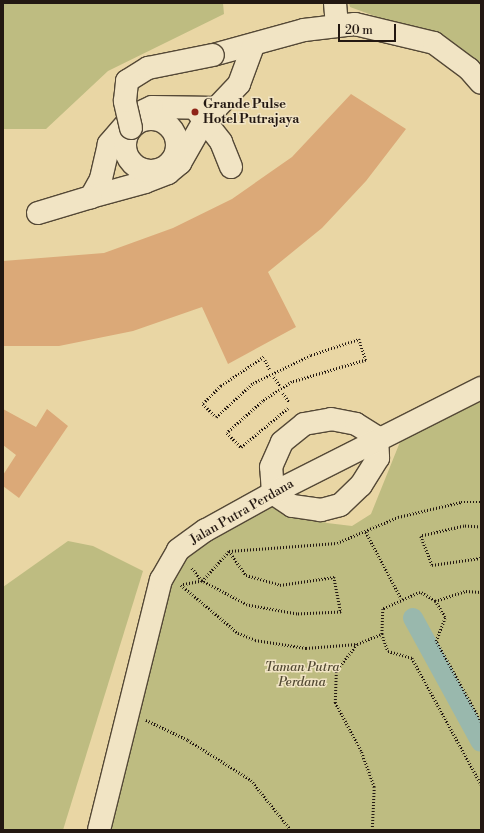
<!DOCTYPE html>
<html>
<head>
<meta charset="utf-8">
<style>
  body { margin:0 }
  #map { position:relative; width:484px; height:833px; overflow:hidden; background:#e9d6a4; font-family:"Libre Bodoni",serif }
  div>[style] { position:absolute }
  .green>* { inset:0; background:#bebc81 }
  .canal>* { height:20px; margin:-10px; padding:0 10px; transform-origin:10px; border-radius:10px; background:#99b8ad }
  .building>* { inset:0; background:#dba978 }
  .path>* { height:2.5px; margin-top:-1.25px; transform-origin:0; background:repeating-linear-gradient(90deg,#231812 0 1px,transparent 0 3px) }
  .roads { filter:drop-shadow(1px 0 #544836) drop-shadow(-1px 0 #544836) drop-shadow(0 1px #544836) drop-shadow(0 -1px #544836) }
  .minor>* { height:22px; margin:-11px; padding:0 11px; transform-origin:11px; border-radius:11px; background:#f1e4c4 }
  .minor>.ring { margin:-11px; padding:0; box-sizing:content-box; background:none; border:22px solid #f1e4c4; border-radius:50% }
  .bridges { filter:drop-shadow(1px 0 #544836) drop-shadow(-1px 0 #544836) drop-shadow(0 1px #544836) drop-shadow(0 -1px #544836) }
  .minor-bridge>* { height:22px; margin:-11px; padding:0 11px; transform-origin:11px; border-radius:11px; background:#f1e4c4 }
  .dots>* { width:11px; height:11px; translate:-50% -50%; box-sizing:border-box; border:2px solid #f1e4c4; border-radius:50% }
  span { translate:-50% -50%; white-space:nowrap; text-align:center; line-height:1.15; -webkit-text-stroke:3px #f1e4c4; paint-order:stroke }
  .poi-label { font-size:13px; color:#231812; font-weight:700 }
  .left { translate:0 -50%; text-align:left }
  .street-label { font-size:13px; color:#231812 }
  .park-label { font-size:13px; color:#524933; font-style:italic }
  .frame { position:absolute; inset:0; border:4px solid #231812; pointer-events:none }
  .scale { position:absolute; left:338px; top:24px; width:58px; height:18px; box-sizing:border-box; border:2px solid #231812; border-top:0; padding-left:5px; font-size:12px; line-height:14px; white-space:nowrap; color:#231812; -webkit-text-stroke:3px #f1e4c4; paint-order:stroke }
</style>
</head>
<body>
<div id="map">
  <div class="green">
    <div style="clip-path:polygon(3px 3px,223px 3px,224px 14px,108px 71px,46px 129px,3px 129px)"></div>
    <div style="clip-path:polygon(349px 3px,481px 3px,481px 71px,435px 38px,350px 7px)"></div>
    <div style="clip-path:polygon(481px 394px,481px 830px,107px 830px,172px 572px,189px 551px,256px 508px,277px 506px,327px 523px,352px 526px,371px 514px,400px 442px,422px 422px)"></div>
    <div style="clip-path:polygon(68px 541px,93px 546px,143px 571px,63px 830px,3px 830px,3px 587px)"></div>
  </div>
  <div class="canal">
    <div style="left:413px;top:618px;width:141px;rotate:61.3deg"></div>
  </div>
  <div class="building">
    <div style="clip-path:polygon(351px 94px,406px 129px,366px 181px,322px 228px,268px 272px,296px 327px,228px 364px,202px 307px,133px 331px,59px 346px,3px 346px,3px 261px,104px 253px,173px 228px,232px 199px,292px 157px)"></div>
    <div style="clip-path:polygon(3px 409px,36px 427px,47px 409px,68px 426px,19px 498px,3px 486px,3px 475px,16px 455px,3px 445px)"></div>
  </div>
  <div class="path">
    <div style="left:264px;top:357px;width:52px;rotate:146deg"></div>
    <div style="left:221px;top:386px;width:25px;rotate:135deg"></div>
    <div style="left:203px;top:404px;width:18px;rotate:45deg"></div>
    <div style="left:216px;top:417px;width:50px;rotate:-42.6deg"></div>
    <div style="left:253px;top:383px;width:64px;rotate:-25.8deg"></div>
    <div style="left:311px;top:355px;width:51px;rotate:-18.4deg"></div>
    <div style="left:359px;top:339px;width:22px;rotate:72deg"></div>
    <div style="left:366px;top:360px;width:77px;rotate:163.4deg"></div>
    <div style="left:292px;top:382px;width:35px;rotate:147deg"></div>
    <div style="left:263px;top:401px;width:48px;rotate:138.4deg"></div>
    <div style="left:227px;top:433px;width:20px;rotate:45deg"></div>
    <div style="left:241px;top:447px;width:61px;rotate:-39.7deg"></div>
    <div style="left:265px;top:360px;width:11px;rotate:63deg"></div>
    <div style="left:274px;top:377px;width:11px;rotate:56deg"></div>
    <div style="left:283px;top:393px;width:11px;rotate:56deg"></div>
    <div style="left:481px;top:527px;width:17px;rotate:-177deg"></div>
    <div style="left:464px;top:526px;width:44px;rotate:166.9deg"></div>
    <div style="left:421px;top:536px;width:31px;rotate:69deg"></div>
    <div style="left:432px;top:565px;width:49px;rotate:-8.1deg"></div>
    <div style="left:366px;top:532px;width:75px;rotate:62.1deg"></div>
    <div style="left:229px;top:551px;width:29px;rotate:55deg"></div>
    <div style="left:246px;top:575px;width:35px;rotate:16deg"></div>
    <div style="left:280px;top:585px;width:55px;rotate:-8.4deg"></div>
    <div style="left:334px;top:577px;width:36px;rotate:79deg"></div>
    <div style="left:341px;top:612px;width:44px;rotate:177.4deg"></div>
    <div style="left:297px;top:614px;width:51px;rotate:-169.8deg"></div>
    <div style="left:247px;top:605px;width:51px;rotate:-151.9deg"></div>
    <div style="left:202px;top:581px;width:21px;rotate:169deg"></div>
    <div style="left:181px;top:585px;width:75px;rotate:40.1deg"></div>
    <div style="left:238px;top:633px;width:18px;rotate:22deg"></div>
    <div style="left:255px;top:640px;width:52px;rotate:8.9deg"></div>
    <div style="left:306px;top:648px;width:51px;rotate:-4.5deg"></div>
    <div style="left:192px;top:568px;width:16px;rotate:52deg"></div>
    <div style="left:202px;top:581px;width:40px;rotate:-48deg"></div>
    <div style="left:229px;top:551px;width:108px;rotate:-4.2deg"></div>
    <div style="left:337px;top:543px;width:66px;rotate:-23.1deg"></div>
    <div style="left:398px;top:517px;width:65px;rotate:-13.4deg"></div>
    <div style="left:461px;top:502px;width:20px"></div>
    <div style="left:435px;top:601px;width:33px;rotate:-18deg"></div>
    <div style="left:466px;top:591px;width:15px;rotate:4deg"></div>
    <div style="left:146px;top:720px;width:47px;rotate:25.5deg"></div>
    <div style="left:188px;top:740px;width:75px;rotate:32.4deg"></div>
    <div style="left:251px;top:780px;width:64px;rotate:51.3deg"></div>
    <div style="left:481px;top:722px;width:93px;rotate:-119.1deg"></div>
    <div style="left:436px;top:641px;width:26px;rotate:-69deg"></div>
    <div style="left:445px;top:617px;width:19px;rotate:-122deg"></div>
    <div style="left:435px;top:601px;width:17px;rotate:-149deg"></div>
    <div style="left:420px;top:592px;width:41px;rotate:155.3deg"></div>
    <div style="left:383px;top:609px;width:25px;rotate:92deg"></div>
    <div style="left:382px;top:634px;width:18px;rotate:71deg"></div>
    <div style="left:388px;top:651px;width:25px;rotate:16deg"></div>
    <div style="left:412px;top:658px;width:144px;rotate:61.3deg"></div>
    <div style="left:372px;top:830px;width:43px;rotate:-87.3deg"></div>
    <div style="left:374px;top:787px;width:38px;rotate:-110deg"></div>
    <div style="left:361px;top:751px;width:55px;rotate:-118.4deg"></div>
    <div style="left:335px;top:703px;width:32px;rotate:-88deg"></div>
    <div style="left:336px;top:671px;width:34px;rotate:-52deg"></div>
    <div style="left:357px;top:644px;width:27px;rotate:-22deg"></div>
  </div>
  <div class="roads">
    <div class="minor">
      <div style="left:335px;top:3px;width:23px;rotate:85deg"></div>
      <div style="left:213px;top:55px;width:94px;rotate:-15.4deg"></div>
      <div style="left:304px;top:30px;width:51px;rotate:-6.7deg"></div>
      <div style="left:355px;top:24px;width:81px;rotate:13.5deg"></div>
      <div style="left:434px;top:43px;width:44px;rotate:36.6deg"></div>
      <div style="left:469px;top:69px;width:18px;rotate:49deg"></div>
      <div style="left:216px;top:108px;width:64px;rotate:-179.1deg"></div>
      <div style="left:152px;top:107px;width:21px;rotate:155deg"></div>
      <div style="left:133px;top:116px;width:37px;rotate:131deg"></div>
      <div style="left:109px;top:144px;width:36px;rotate:103deg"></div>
      <div style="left:101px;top:179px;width:21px;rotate:119deg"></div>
      <div style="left:91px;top:197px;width:56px;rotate:-15.5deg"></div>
      <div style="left:145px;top:182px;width:25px;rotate:-21deg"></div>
      <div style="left:168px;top:173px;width:16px;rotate:-40deg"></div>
      <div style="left:180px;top:163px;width:48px;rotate:-60.3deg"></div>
      <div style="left:204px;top:121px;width:51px;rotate:-46.6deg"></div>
      <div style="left:239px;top:84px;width:40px;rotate:-69.8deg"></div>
      <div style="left:197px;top:111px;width:39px;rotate:52deg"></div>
      <div style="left:221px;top:142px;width:27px;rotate:68deg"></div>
      <div class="ring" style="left:125px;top:119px;width:30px;height:30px"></div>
      <div style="left:38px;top:213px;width:55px;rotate:-16.8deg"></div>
      <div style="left:331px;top:419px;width:25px;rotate:11deg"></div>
      <div style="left:356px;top:424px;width:25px;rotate:32deg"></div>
      <div style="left:377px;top:437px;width:21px;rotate:87deg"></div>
      <div style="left:378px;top:458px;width:32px;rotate:122deg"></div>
      <div style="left:361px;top:485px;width:29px;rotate:136deg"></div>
      <div style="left:340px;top:505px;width:20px;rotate:165deg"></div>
      <div style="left:321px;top:510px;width:29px;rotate:-172deg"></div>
      <div style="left:292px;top:506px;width:23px;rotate:-146deg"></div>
      <div style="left:273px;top:493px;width:26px;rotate:-94deg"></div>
      <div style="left:271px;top:467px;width:27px;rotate:-66deg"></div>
      <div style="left:282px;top:442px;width:28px;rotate:-39deg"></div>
      <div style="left:304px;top:424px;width:27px;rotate:-10deg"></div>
      <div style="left:99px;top:830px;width:258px;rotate:-76.1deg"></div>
      <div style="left:161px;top:580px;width:34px;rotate:-60deg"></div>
      <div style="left:178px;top:550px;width:34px;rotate:-36deg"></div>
      <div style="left:206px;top:530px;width:77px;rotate:-28.9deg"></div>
      <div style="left:273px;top:493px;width:233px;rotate:-26.8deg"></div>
    </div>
  </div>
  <div class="bridges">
    <div class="minor-bridge">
      <div style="left:131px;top:128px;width:28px;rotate:-103deg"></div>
      <div style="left:125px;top:101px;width:20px;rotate:-84deg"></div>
      <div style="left:127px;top:81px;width:25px;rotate:-32deg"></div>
      <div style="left:148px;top:68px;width:66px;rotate:-11.3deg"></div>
    </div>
  </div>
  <div class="dots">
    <div style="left:195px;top:112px;background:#8f2418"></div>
  </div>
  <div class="poi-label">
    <span class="left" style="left:203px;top:112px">Grande Pulse<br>Hotel Putrajaya</span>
  </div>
  <div class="street-label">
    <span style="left:242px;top:512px;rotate:-30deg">Jalan Putra Perdana</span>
  </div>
  <div class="park-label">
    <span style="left:302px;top:675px">Taman Putra<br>Perdana</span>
  </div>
  <div class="frame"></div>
  <div class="scale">20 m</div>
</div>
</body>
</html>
